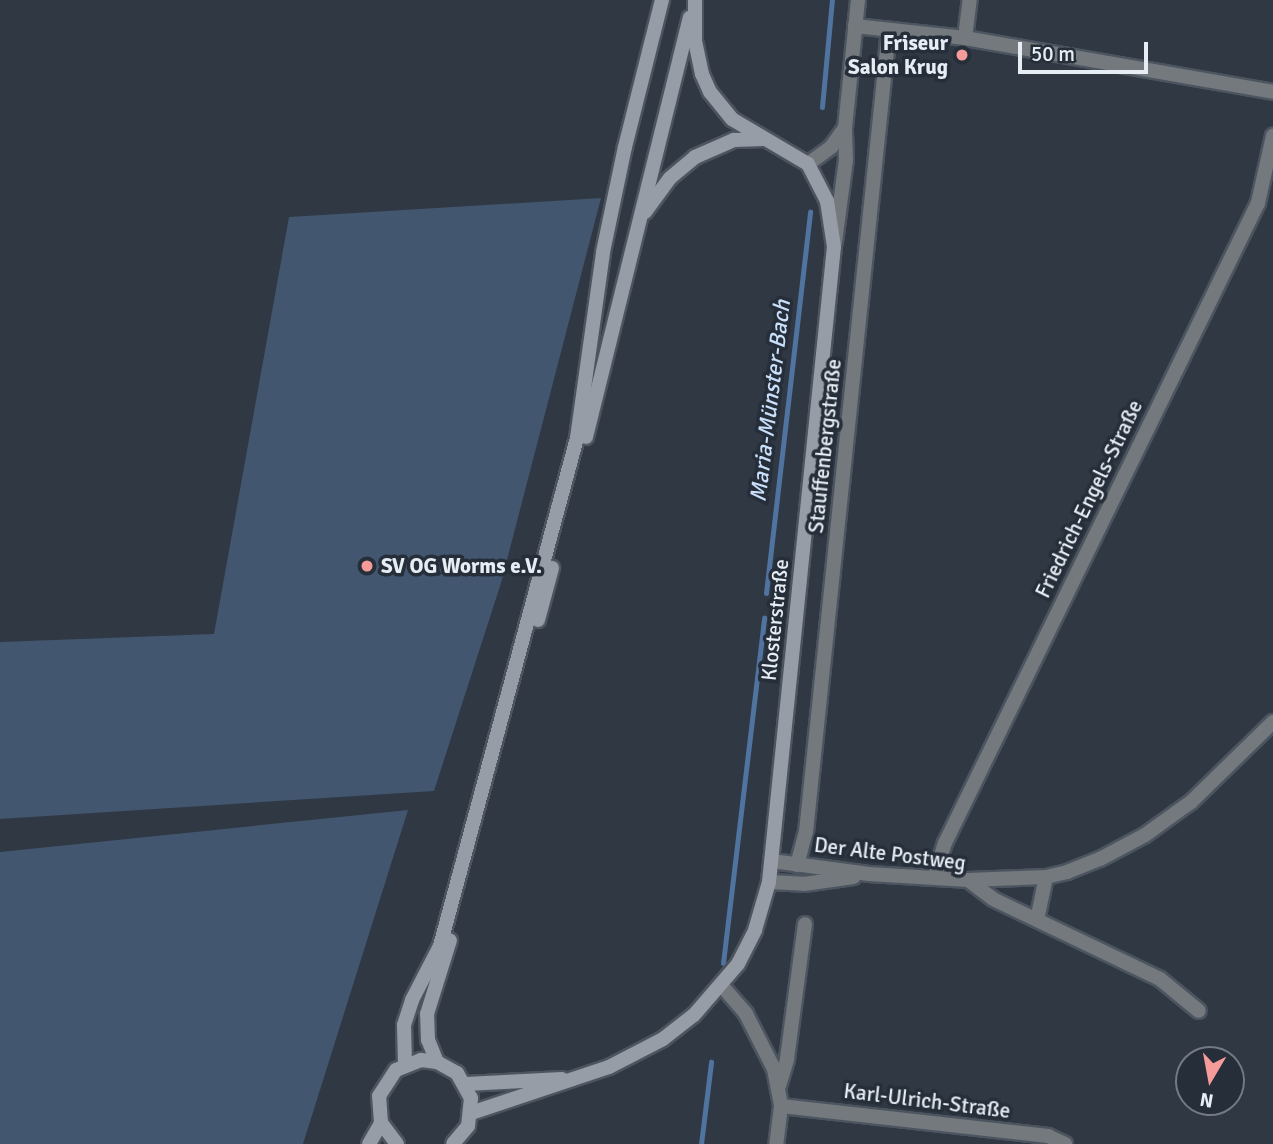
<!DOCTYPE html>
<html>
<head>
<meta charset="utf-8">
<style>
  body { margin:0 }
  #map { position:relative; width:1273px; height:1144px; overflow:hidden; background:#2f3843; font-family:Signika,sans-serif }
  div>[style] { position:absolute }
  .green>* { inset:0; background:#42566f }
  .stream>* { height:5px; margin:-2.5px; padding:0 2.5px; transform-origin:2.5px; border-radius:2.5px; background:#50749f }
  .roads { filter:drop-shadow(2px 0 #4c555f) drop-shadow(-2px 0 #4c555f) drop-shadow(0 2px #4c555f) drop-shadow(0 -2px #4c555f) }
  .street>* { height:14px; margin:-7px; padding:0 7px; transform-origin:7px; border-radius:7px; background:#74797e }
  .secondary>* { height:14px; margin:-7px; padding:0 7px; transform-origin:7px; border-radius:7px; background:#969da6 }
  .dots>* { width:19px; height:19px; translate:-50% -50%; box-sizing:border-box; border:4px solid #252e39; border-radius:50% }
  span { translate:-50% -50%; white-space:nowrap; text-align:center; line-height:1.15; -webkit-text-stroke:7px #252e39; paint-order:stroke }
  .poi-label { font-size:21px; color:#e7edf4; font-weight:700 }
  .right { translate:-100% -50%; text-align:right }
  .left { translate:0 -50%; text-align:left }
  .street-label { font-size:21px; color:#e7edf4 }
  .water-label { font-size:23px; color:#c9dffa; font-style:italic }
  .north { position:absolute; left:1175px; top:1046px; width:70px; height:70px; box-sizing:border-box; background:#252e39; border:2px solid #737a84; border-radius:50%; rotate:190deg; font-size:19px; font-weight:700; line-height:28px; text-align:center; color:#e7edf4 }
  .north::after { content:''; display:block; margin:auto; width:24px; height:32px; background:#f59b99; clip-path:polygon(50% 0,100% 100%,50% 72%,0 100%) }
  .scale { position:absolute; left:1018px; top:42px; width:130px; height:32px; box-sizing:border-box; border:4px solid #e7edf4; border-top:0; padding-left:9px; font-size:21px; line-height:24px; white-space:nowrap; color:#e7edf4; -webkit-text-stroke:5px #252e39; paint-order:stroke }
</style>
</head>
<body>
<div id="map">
  <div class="green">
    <div style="clip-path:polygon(601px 198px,501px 583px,434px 791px,0 819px,0 642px,214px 634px,289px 217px)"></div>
    <div style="clip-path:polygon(408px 810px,303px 1144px,0 1144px,0 852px)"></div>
  </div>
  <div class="stream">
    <div style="left:822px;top:107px;width:107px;rotate:-84.7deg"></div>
    <div style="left:766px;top:593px;width:384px;rotate:-83.4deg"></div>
    <div style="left:723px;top:963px;width:348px;rotate:-83.2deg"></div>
    <div style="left:701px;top:1144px;width:83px;rotate:-83deg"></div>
  </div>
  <div class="roads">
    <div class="street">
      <div style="left:855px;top:26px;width:111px;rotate:6.2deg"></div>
      <div style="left:965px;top:38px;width:313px;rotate:9.9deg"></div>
      <div style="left:965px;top:38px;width:38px;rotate:-83deg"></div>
      <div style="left:808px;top:164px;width:29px;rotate:-36deg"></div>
      <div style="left:831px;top:147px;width:24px;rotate:-54deg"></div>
      <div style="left:835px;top:242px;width:83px;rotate:-82.4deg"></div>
      <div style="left:846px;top:160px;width:32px;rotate:-92deg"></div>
      <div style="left:845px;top:128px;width:129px;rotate:-84.2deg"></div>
      <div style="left:772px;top:861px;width:98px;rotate:7.6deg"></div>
      <div style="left:869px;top:874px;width:99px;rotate:3.5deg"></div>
      <div style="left:968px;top:880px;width:78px;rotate:-2.2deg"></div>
      <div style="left:1046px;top:877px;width:22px;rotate:-13deg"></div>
      <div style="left:1067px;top:872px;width:35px;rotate:-22deg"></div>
      <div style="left:1100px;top:859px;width:51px;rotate:-28.1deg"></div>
      <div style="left:1145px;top:835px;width:57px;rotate:-35.7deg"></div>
      <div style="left:1191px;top:802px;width:115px;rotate:-44.3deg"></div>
      <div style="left:797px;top:865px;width:34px;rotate:-75deg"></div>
      <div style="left:806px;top:832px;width:806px;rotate:-84.09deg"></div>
      <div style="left:935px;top:877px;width:35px;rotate:-74deg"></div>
      <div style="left:945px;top:843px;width:712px;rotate:-63.94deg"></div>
      <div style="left:1258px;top:203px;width:69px;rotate:-77.4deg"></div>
      <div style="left:968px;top:880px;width:31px;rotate:37deg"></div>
      <div style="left:993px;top:899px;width:185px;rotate:25.6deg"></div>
      <div style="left:1160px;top:979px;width:50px;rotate:39.4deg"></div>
      <div style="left:769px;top:882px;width:35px;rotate:3deg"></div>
      <div style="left:804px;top:884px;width:50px;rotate:-8deg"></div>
      <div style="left:1037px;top:920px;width:44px;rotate:-78.2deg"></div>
      <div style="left:722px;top:986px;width:37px;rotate:49deg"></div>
      <div style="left:746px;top:1014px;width:62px;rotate:63deg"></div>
      <div style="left:774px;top:1069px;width:38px;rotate:79deg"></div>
      <div style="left:781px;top:1106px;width:38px;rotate:97deg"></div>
      <div style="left:779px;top:1086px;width:28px;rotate:-73deg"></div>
      <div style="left:787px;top:1059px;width:136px;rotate:-82.4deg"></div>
      <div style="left:781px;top:1106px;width:269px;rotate:6.4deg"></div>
      <div style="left:1048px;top:1136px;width:19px;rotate:25deg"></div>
    </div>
    <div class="secondary">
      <div style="left:645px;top:212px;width:42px;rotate:-53.7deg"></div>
      <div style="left:670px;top:178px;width:33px;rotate:-40deg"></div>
      <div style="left:695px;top:157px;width:43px;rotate:-23.6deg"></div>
      <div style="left:734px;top:140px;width:30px;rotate:-2deg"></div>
      <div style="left:586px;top:437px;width:432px;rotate:-76.1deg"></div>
      <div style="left:538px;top:620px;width:54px;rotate:-74.9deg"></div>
      <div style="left:437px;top:1062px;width:24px;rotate:-112deg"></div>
      <div style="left:428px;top:1040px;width:26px;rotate:-92deg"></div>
      <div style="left:427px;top:1014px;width:77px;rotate:-72.7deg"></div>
      <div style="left:405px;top:1065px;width:40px;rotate:-91.4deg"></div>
      <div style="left:404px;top:1025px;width:26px;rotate:-72deg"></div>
      <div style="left:412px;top:1000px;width:61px;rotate:-62.6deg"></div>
      <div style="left:440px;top:946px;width:526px;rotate:-74.91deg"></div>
      <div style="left:577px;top:438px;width:188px;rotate:-82deg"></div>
      <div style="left:603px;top:252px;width:107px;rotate:-78.2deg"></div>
      <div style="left:625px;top:147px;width:152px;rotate:-75.9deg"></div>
      <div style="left:466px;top:1084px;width:96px;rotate:-3deg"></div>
      <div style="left:471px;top:1113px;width:145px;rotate:-18.4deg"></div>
      <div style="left:609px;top:1067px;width:61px;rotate:-27.4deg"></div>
      <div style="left:663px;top:1039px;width:39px;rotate:-38deg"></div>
      <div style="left:694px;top:1015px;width:67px;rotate:-49.2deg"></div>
      <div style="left:738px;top:964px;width:38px;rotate:-63deg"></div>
      <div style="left:755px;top:930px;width:50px;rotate:-73.7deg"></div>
      <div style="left:769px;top:882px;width:638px;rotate:-84.16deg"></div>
      <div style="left:834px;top:247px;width:47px;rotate:-98.7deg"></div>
      <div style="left:827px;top:201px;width:42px;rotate:-117.2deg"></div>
      <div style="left:808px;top:164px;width:88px;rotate:-149.4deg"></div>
      <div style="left:732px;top:119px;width:35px;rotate:-129deg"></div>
      <div style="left:710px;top:92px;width:20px;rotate:-114deg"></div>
      <div style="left:702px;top:74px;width:34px;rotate:-102deg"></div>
      <div style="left:695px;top:41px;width:41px;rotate:-90deg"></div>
      <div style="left:369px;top:1144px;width:24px;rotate:-60deg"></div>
      <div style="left:397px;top:1144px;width:26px;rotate:-127deg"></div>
      <div style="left:381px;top:1123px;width:27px;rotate:-94deg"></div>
      <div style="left:379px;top:1096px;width:31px;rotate:-57deg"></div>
      <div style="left:396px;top:1070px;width:27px;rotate:-22deg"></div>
      <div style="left:421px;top:1060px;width:16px;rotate:7deg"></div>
      <div style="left:437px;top:1062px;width:23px;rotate:29deg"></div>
      <div style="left:457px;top:1073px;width:29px;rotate:61deg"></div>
      <div style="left:471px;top:1098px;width:28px;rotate:96deg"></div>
      <div style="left:468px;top:1126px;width:23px;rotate:130deg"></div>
    </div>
  </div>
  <div class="dots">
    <div style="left:962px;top:55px;background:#f59b99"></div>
    <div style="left:367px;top:566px;background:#f59b99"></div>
  </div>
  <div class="poi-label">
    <span class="right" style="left:948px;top:55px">Friseur<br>Salon Krug</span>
    <span class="left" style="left:381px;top:566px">SV OG Worms e.V.</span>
  </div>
  <div class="street-label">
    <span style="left:825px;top:446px;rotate:-84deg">Stauffenbergstraße</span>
    <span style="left:1089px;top:499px;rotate:-64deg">Friedrich-Engels-Straße</span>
    <span style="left:775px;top:620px;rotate:-84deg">Klosterstraße</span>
    <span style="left:890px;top:854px;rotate:7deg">Der Alte Postweg</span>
    <span style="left:927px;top:1101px;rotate:7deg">Karl-Ulrich-Straße</span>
  </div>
  <div class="water-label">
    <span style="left:771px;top:401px;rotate:-83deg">Maria-Münster-Bach</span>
  </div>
  <div class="north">N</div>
  <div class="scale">50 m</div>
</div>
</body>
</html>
